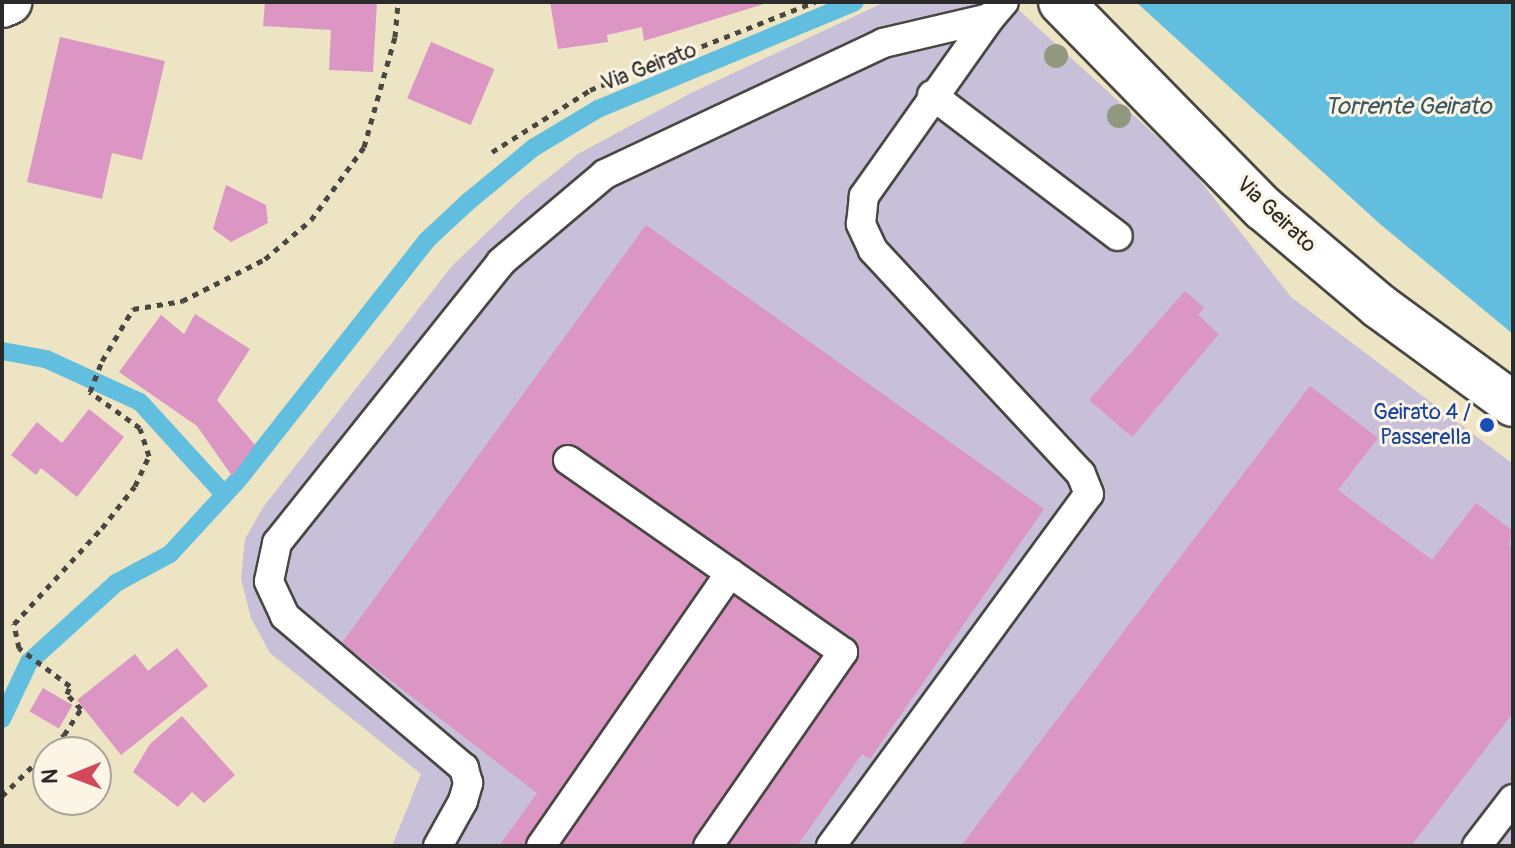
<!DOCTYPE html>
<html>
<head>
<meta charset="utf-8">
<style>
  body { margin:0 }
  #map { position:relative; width:1515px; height:848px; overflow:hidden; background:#ede4c4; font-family:Pangolin,sans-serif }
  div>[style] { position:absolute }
  .industrial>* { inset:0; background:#c8bfd8 }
  .water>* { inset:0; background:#61bedf }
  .stream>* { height:18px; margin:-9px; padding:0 9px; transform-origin:9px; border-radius:9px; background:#61bedf }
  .building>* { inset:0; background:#db96c4; transform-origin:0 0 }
  .path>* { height:5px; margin-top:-2.5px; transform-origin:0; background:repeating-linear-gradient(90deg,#484742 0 6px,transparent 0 12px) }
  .roads { filter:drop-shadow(2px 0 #484742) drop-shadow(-2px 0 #484742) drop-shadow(0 2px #484742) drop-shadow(0 -2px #484742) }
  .lane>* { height:28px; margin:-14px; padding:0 14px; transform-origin:14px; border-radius:14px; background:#fff }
  .street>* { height:44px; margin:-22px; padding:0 22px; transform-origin:22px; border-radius:22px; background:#fff }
  .trees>* { width:24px; height:24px; margin:-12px; border-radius:50%; background:#90987f }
  .dots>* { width:22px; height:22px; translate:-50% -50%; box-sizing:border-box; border:4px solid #fcf5e5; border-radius:50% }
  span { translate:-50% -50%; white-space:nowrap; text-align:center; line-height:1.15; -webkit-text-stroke:6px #fcf5e5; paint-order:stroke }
  .street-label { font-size:22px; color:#2b2b2b }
  .transit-label { font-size:22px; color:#164399 }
  .right { translate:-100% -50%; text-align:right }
  .water-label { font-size:24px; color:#3b5761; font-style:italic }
  .frame { position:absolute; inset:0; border:4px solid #2b2b2b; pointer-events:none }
  .north { position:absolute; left:32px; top:736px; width:80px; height:80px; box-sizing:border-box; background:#fcf5e5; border:2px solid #a8a49b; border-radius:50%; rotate:269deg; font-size:22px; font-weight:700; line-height:32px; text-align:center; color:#2b2b2b }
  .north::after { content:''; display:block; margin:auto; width:28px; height:36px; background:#d1495b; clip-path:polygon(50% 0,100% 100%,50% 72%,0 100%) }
</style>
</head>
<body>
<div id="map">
  <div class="industrial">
    <div style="clip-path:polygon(885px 2px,1010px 2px,1188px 165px,1291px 297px,1513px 464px,1513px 846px,392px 846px,421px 774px,270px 653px,251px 618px,241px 579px,245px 539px,264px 506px,452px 266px,523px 198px,578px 154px,691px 93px)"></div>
  </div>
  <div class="water">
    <div style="clip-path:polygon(1136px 2px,1513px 2px,1513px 334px,1380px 224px)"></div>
  </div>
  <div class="stream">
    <div style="left:2px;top:351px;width:45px;rotate:10.3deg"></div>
    <div style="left:46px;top:359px;width:103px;rotate:24.6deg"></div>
    <div style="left:140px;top:402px;width:123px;rotate:47.6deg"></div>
    <div style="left:2px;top:719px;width:63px;rotate:-64.7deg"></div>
    <div style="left:29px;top:662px;width:118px;rotate:-42.2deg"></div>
    <div style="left:116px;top:583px;width:61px;rotate:-28.2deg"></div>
    <div style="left:170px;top:554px;width:102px;rotate:-47.4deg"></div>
    <div style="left:239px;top:479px;width:304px;rotate:-51.8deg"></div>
    <div style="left:427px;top:240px;width:57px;rotate:-42.9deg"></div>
    <div style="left:469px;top:201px;width:83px;rotate:-39.6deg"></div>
    <div style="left:533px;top:148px;width:76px;rotate:-31deg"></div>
    <div style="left:598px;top:109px;width:278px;rotate:-22.6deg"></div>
  </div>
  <div class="building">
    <div style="clip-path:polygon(265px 2px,377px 2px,373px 72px,329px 70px,331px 30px,263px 26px)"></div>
    <div style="clip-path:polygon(550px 2px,673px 4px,767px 3px,644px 41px,642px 27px,607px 35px,608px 42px,558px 49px)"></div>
    <div style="clip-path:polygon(60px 37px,165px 61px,142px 160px,112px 153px,102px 199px,27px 182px)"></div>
    <div style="left:431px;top:42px;width:69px;height:61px;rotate:23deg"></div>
    <div style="clip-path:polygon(226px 185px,266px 205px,268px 223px,231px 242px,213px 229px)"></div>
    <div style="clip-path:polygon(646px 225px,1044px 509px,870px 759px,862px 754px,797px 846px,499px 846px,537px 793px,342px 643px)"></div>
    <div style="clip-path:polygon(1185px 291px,1204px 308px,1198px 315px,1219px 334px,1132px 437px,1089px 400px)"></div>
    <div style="clip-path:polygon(195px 314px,250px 349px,217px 400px,255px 445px,232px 476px,197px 426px,119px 372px,161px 315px,184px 334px)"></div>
    <div style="clip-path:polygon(1310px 386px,1378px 438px,1338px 490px,1432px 560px,1476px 503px,1513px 531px,1509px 545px,1513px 548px,1513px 713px,1411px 846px,961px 846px)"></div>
    <div style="clip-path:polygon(89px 409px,124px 437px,77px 497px,41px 468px,36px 475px,11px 455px,37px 422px,62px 443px)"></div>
    <div style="clip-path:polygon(177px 648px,208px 686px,121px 755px,77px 700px,135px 654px,148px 671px)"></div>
    <div style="left:43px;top:688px;width:34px;height:27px;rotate:30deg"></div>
    <div style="clip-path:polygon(182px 716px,235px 775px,204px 803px,192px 792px,178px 807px,133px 772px,150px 744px)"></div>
  </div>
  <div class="path">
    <div style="left:492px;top:152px;width:116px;rotate:-32.3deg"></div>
    <div style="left:590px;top:90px;width:242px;rotate:-21.4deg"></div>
    <div style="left:2px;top:796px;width:87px;rotate:-44.5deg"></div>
    <div style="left:64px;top:735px;width:31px;rotate:-57deg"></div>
    <div style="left:81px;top:709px;width:21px;rotate:-133deg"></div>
    <div style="left:67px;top:694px;width:9px;rotate:-69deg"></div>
    <div style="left:70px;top:686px;width:64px;rotate:-143.3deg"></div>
    <div style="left:19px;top:648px;width:25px;rotate:-102deg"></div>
    <div style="left:14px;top:624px;width:130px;rotate:-47.5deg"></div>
    <div style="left:102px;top:528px;width:53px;rotate:-51.8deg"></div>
    <div style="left:135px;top:486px;width:33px;rotate:-65deg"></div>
    <div style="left:149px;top:456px;width:29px;rotate:-108deg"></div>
    <div style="left:140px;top:428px;width:62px;rotate:-144.2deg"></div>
    <div style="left:90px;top:392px;width:33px;rotate:-69deg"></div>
    <div style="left:102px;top:361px;width:61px;rotate:-59.2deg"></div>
    <div style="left:133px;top:309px;width:50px;rotate:-9.3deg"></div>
    <div style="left:182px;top:301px;width:93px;rotate:-26.8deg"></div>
    <div style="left:265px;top:259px;width:60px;rotate:-40.3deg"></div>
    <div style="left:311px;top:220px;width:90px;rotate:-54deg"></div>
    <div style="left:364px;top:147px;width:114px;rotate:-74.3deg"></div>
    <div style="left:395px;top:37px;width:35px;rotate:-85deg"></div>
  </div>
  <div class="roads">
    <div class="lane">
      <div style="left:932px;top:95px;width:233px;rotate:37.2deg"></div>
      <div style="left:568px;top:460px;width:198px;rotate:34.9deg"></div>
      <div style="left:438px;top:846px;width:51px;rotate:-60.9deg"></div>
      <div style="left:463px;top:801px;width:19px;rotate:-74deg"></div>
      <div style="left:468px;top:783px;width:16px;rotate:-105deg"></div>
      <div style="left:464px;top:768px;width:235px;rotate:-139.7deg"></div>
      <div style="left:285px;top:616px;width:38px;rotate:-115deg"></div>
      <div style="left:269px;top:581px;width:39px;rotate:-78deg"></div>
      <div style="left:277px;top:543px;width:359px;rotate:-51.4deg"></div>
      <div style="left:501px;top:262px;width:136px;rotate:-40.2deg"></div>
      <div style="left:605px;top:174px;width:307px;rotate:-25.2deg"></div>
      <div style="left:883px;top:43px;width:110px;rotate:-13.2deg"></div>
      <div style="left:990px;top:18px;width:21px;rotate:-49deg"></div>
      <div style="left:541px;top:846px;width:332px;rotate:-55.3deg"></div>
      <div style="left:730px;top:573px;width:138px;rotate:35deg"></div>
      <div style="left:843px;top:652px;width:236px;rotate:124.8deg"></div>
      <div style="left:831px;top:846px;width:436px;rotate:-53.8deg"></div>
      <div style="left:1089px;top:494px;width:22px;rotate:-112deg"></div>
      <div style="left:1081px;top:474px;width:306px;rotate:-132.9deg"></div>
      <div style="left:873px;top:250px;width:29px;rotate:-115deg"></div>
      <div style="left:861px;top:224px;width:28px;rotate:-84deg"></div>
      <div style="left:864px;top:196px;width:218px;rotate:-54.7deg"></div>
      <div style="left:1477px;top:846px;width:59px;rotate:-52.5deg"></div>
    </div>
    <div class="street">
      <div style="left:1061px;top:2px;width:289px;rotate:45.6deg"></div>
      <div style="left:1263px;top:208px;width:152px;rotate:40.2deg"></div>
      <div style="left:1379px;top:306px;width:166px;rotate:36.2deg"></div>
      <div style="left:2px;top:5px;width:8px;rotate:-23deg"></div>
    </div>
  </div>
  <div class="trees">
    <div style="left:1056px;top:56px"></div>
    <div style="left:1119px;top:116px"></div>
  </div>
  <div class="dots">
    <div style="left:1487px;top:425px;background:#1a4fb4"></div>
  </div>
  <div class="street-label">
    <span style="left:649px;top:67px;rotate:-21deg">Via Geirato</span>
    <span style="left:1276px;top:215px;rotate:43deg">Via Geirato</span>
  </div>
  <div class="transit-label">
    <span class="right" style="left:1471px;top:425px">Geirato 4 /<br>Passerella</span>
  </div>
  <div class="water-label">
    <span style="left:1408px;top:107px">Torrente Geirato</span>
  </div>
  <div class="frame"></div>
  <div class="north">N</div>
</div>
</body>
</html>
